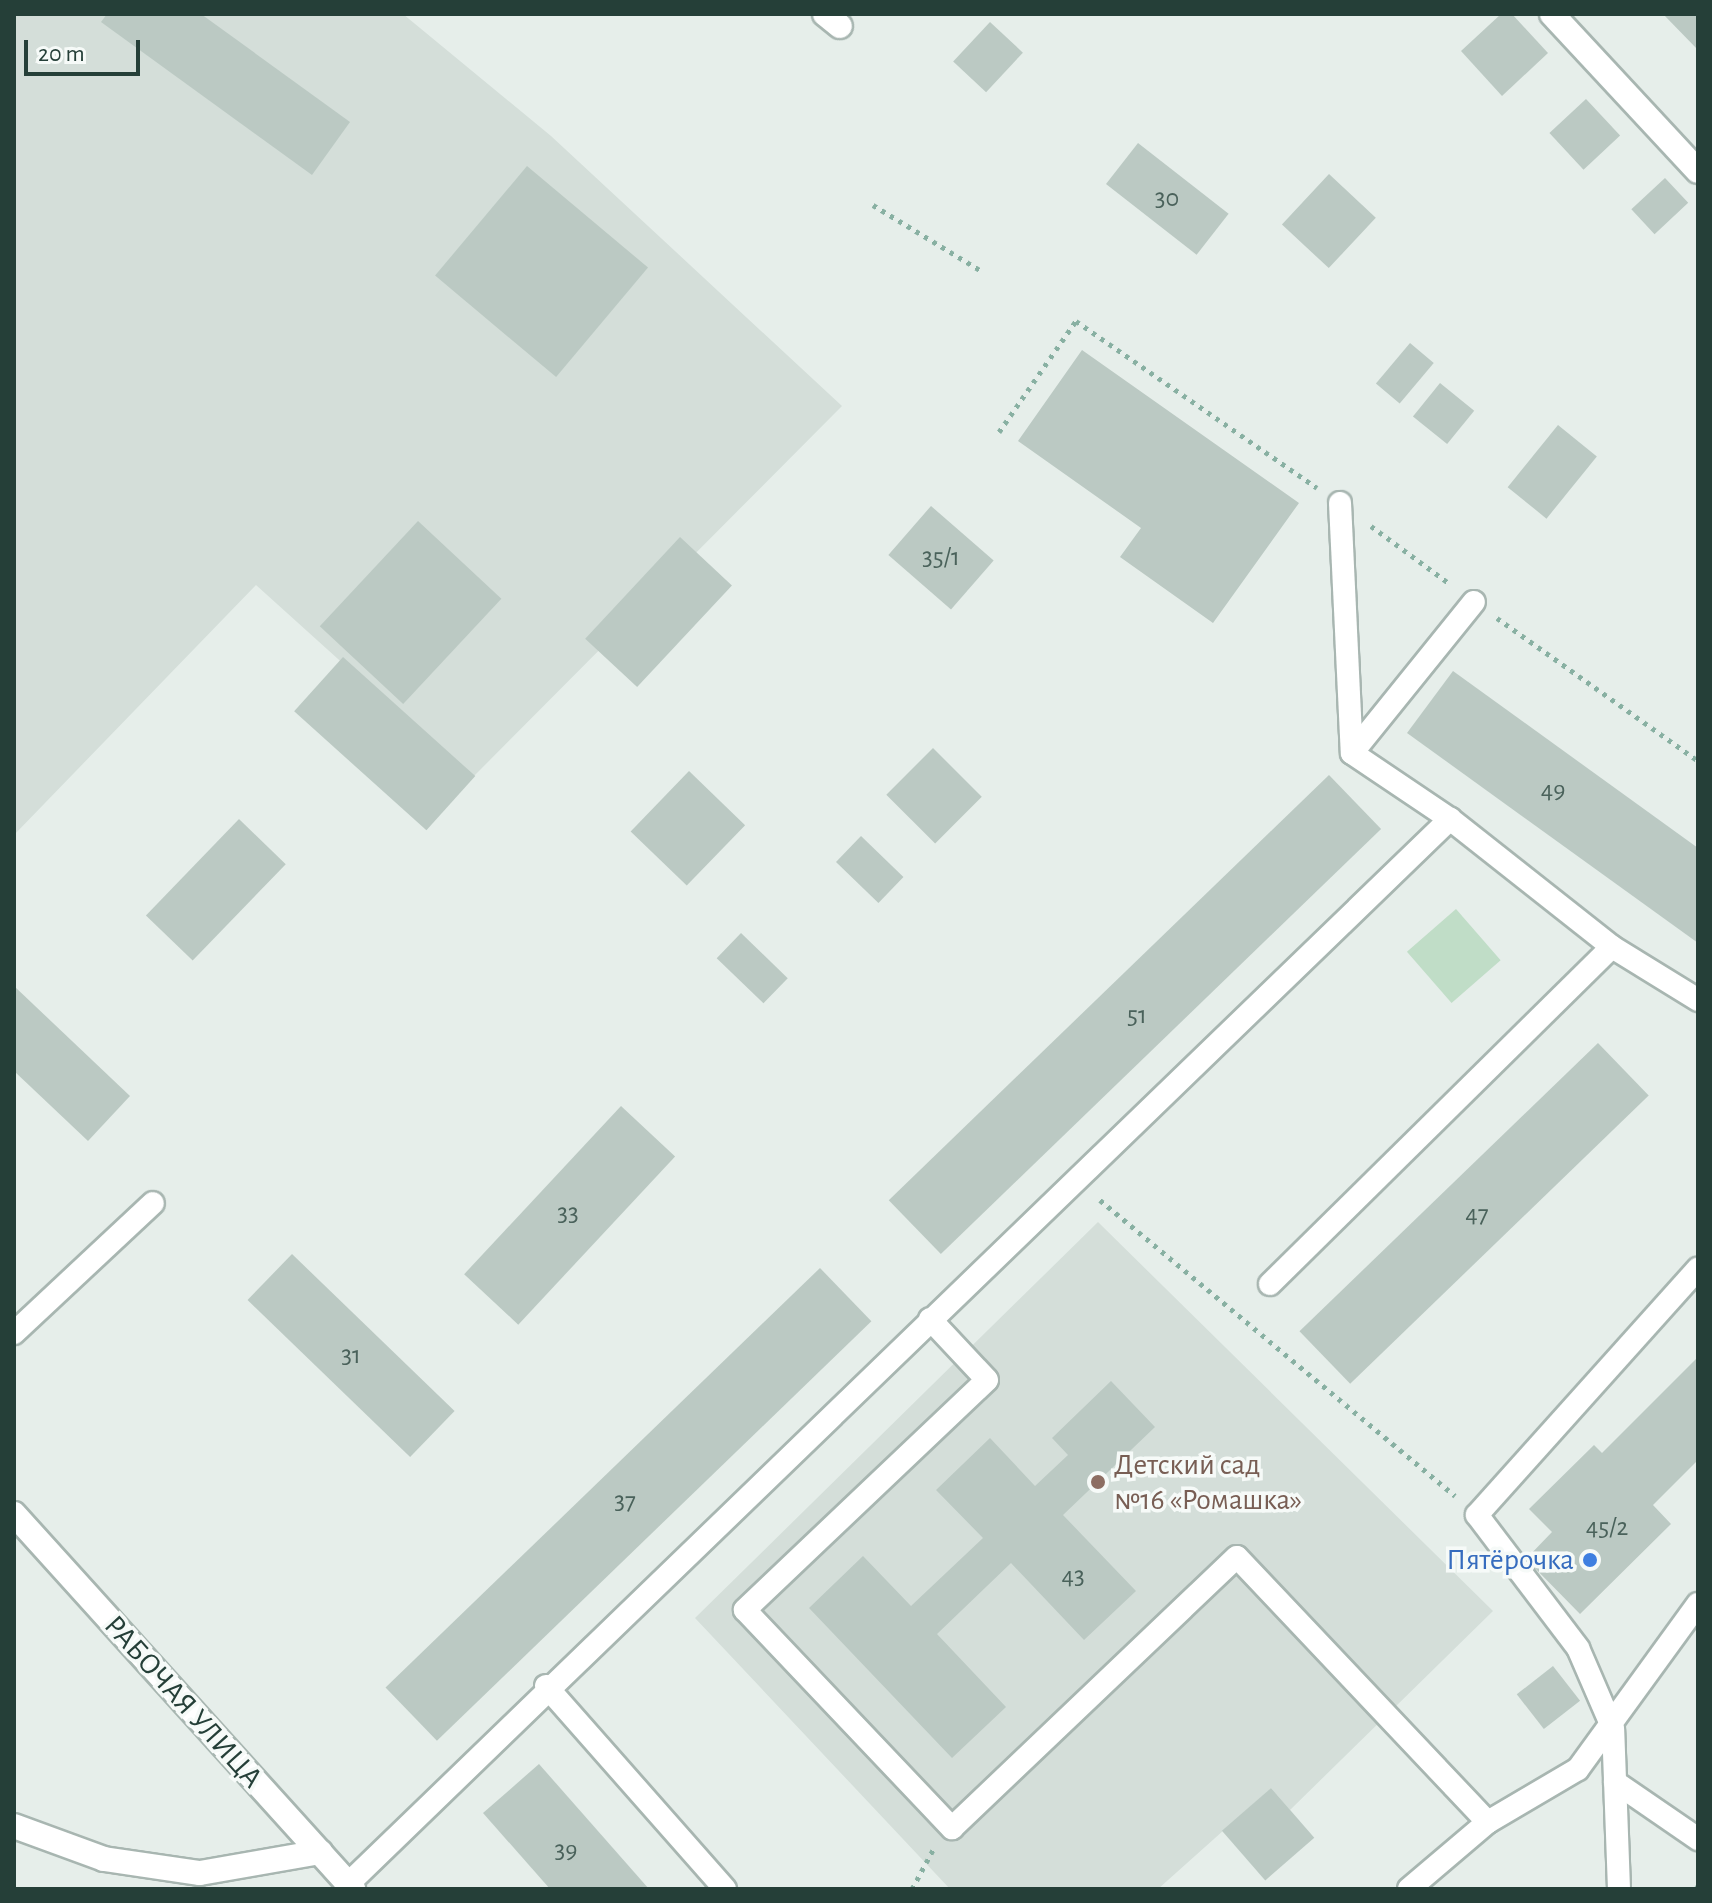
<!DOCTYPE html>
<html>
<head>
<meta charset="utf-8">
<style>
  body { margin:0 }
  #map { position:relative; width:1712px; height:1903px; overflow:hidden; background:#e6eeea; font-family:"Alegreya Sans",sans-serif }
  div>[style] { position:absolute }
  .built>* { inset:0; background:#d4ded9 }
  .green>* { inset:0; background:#c0ddc7; transform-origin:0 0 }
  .building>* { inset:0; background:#bbc9c3; transform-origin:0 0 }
  .path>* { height:5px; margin-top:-2.5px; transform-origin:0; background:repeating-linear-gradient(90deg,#88b0a2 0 4px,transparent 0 10px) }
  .roads { filter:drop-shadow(2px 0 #a8b6b1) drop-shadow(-2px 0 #a8b6b1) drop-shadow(0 2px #a8b6b1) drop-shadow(0 -2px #a8b6b1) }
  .service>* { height:22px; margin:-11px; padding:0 11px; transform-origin:11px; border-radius:11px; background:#fff }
  .minor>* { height:24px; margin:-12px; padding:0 12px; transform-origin:12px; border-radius:12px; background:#fff }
  .tertiary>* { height:24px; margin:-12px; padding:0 12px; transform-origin:12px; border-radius:12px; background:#fff }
  .dots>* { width:22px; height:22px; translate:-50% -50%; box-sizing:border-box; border:4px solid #f6faf8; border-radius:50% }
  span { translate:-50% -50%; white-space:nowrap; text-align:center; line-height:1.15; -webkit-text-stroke:7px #f6faf8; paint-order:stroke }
  .number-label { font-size:26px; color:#4a625b }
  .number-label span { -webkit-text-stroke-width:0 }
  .education-label { font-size:30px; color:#785e54 }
  .left { translate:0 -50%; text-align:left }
  .shop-label { font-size:30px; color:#366cbe }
  .right { translate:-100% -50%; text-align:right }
  .street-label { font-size:30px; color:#253f38 }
  .frame { position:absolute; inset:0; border:16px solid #253f38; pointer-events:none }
  .scale { position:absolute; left:24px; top:40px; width:116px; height:36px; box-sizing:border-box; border:4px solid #253f38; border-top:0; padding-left:10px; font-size:24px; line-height:28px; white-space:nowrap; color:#253f38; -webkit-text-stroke:6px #f6faf8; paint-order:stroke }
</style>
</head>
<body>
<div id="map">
  <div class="built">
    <div style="clip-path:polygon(14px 14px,403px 14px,551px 136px,842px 406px,471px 779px,256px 585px,14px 835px)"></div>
    <div style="clip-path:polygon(1098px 1222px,1493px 1611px,1290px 1810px,1271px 1788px,1158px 1889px,950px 1889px,695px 1618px)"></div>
  </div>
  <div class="green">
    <div style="left:1456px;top:909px;width:68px;height:65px;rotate:49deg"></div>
  </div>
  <div class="building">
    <div style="clip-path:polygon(107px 14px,201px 14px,350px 122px,312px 175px,101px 22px)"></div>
    <div style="clip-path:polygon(1501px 14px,1512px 14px,1548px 53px,1502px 96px,1461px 51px)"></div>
    <div style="clip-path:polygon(1663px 14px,1698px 14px,1698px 50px)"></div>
    <div style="left:990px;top:22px;width:45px;height:54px;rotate:43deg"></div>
    <div style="left:1586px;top:99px;width:50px;height:50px;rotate:47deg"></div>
    <div style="left:1138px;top:143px;width:115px;height:52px;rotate:38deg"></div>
    <div style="left:527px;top:166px;width:158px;height:143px;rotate:40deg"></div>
    <div style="left:1329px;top:174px;width:64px;height:69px;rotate:43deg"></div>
    <div style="left:1665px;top:178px;width:34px;height:46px;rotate:47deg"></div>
    <div style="left:1410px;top:343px;width:31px;height:53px;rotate:40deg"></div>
    <div style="clip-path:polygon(1082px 350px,1299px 503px,1213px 623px,1120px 557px,1141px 528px,1018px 441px)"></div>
    <div style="left:1440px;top:383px;width:44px;height:43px;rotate:39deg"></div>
    <div style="left:1558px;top:425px;width:50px;height:80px;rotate:39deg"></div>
    <div style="left:931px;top:506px;width:83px;height:65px;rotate:41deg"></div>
    <div style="left:418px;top:521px;width:114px;height:144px;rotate:43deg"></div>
    <div style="left:680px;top:537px;width:71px;height:139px;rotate:43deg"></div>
    <div style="left:343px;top:657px;width:178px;height:73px;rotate:42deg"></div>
    <div style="clip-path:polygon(1453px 671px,1698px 848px,1698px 943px,1407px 733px)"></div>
    <div style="left:933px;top:748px;width:69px;height:66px;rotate:45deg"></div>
    <div style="left:689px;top:771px;width:78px;height:84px;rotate:44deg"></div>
    <div style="left:1329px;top:775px;width:75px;height:612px;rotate:46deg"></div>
    <div style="left:239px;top:819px;width:65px;height:134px;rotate:44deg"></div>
    <div style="left:861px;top:836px;width:59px;height:36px;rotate:44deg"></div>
    <div style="left:741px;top:933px;width:65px;height:35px;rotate:44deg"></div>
    <div style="clip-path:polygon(14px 986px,130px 1096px,88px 1141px,14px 1071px)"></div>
    <div style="left:1598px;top:1043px;width:73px;height:415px;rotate:46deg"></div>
    <div style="left:621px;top:1106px;width:74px;height:230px;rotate:43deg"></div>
    <div style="left:292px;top:1254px;width:226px;height:64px;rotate:44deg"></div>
    <div style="left:820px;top:1268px;width:74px;height:604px;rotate:46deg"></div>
    <div style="clip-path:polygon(1698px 1357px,1698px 1460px,1653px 1505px,1671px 1524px,1580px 1614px,1526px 1559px,1552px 1532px,1529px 1509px,1594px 1445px,1602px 1453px)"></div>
    <div style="clip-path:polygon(1111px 1381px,1155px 1427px,1063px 1515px,1136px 1591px,1084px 1640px,1011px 1563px,937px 1634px,1006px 1707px,952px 1758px,809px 1608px,863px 1556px,911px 1606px,983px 1538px,936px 1490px,990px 1438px,1035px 1486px,1068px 1455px,1052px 1438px)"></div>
    <div style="left:1553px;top:1666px;width:44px;height:46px;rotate:52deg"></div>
    <div style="clip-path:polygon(539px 1764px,649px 1889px,550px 1889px,483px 1813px)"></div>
    <div style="left:1271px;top:1788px;width:66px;height:65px;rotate:49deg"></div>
  </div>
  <div class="path">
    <div style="left:873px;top:205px;width:129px;rotate:31.3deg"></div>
    <div style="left:999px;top:432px;width:135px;rotate:-55.3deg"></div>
    <div style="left:1076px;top:321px;width:293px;rotate:34.7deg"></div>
    <div style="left:1371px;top:526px;width:98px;rotate:36.3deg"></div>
    <div style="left:1497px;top:618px;width:247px;rotate:35.4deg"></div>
    <div style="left:1100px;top:1200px;width:462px;rotate:39.8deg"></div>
    <div style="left:912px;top:1889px;width:47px;rotate:-61.8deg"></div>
    <div style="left:1696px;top:1889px;width:4px;rotate:-56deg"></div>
  </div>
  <div class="roads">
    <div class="service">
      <div style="left:1340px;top:503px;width:250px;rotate:87.3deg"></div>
      <div style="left:1450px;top:819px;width:118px;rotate:-146deg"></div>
      <div style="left:1352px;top:753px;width:194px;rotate:-51.1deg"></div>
      <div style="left:1270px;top:1284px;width:480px;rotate:-44.6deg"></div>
      <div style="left:930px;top:1319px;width:83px;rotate:46.9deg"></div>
      <div style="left:987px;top:1380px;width:334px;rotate:136.5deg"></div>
      <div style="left:745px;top:1610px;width:301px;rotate:46.5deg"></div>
      <div style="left:952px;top:1828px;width:393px;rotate:-43.6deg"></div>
      <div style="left:1237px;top:1557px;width:365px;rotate:46.6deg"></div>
      <div style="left:14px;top:1333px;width:190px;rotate:-43.1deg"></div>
      <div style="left:546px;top:1686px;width:271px;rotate:48.6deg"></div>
      <div style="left:1615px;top:1782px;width:101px;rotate:34.5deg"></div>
      <div style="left:348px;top:1884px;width:1533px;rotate:-44.02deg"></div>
      <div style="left:1450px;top:819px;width:206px;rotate:38.3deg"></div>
      <div style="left:1612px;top:947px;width:101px;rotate:31.6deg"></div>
      <div style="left:1409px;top:1889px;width:104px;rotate:-40.3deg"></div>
      <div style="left:1488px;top:1822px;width:104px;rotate:-30.5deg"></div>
      <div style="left:1578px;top:1769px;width:204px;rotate:-54deg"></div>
      <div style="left:1619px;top:1889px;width:160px;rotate:-92.1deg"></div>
      <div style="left:1613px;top:1729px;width:88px;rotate:-113.4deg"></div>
      <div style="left:1578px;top:1648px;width:167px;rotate:-127.2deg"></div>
      <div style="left:1477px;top:1515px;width:331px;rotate:-48.1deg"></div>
    </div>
    <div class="minor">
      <div style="left:825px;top:14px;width:19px;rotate:39deg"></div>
      <div style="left:1552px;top:14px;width:214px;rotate:47.1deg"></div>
      <div style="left:14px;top:1826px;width:96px;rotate:20.1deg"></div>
      <div style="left:104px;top:1859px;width:97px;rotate:8.3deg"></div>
      <div style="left:200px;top:1873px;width:122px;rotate:-9.9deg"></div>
    </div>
    <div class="tertiary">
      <div style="left:14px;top:1514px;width:506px;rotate:47.89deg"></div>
    </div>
  </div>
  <div class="dots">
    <div style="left:1098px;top:1482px;background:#8d6e63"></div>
    <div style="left:1590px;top:1560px;background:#3f7fe0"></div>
  </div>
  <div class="number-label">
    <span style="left:1167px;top:199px">30</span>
    <span style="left:941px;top:558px">35/1</span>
    <span style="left:1553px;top:791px">49</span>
    <span style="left:1137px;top:1016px">51</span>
    <span style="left:568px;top:1214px">33</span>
    <span style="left:1477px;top:1215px">47</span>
    <span style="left:351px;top:1356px">31</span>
    <span style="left:625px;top:1502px">37</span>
    <span style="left:1607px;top:1528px">45/2</span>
    <span style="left:1073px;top:1577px">43</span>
    <span style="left:566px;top:1851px">39</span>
  </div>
  <div class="education-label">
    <span class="left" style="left:1114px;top:1482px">Детский сад<br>№16 «Ромашка»</span>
  </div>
  <div class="shop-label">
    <span class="right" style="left:1574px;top:1560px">Пятёрочка</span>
  </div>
  <div class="street-label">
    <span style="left:183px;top:1702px;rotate:48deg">РАБОЧАЯ УЛИЦА</span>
  </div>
  <div class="frame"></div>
  <div class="scale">20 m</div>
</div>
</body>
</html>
